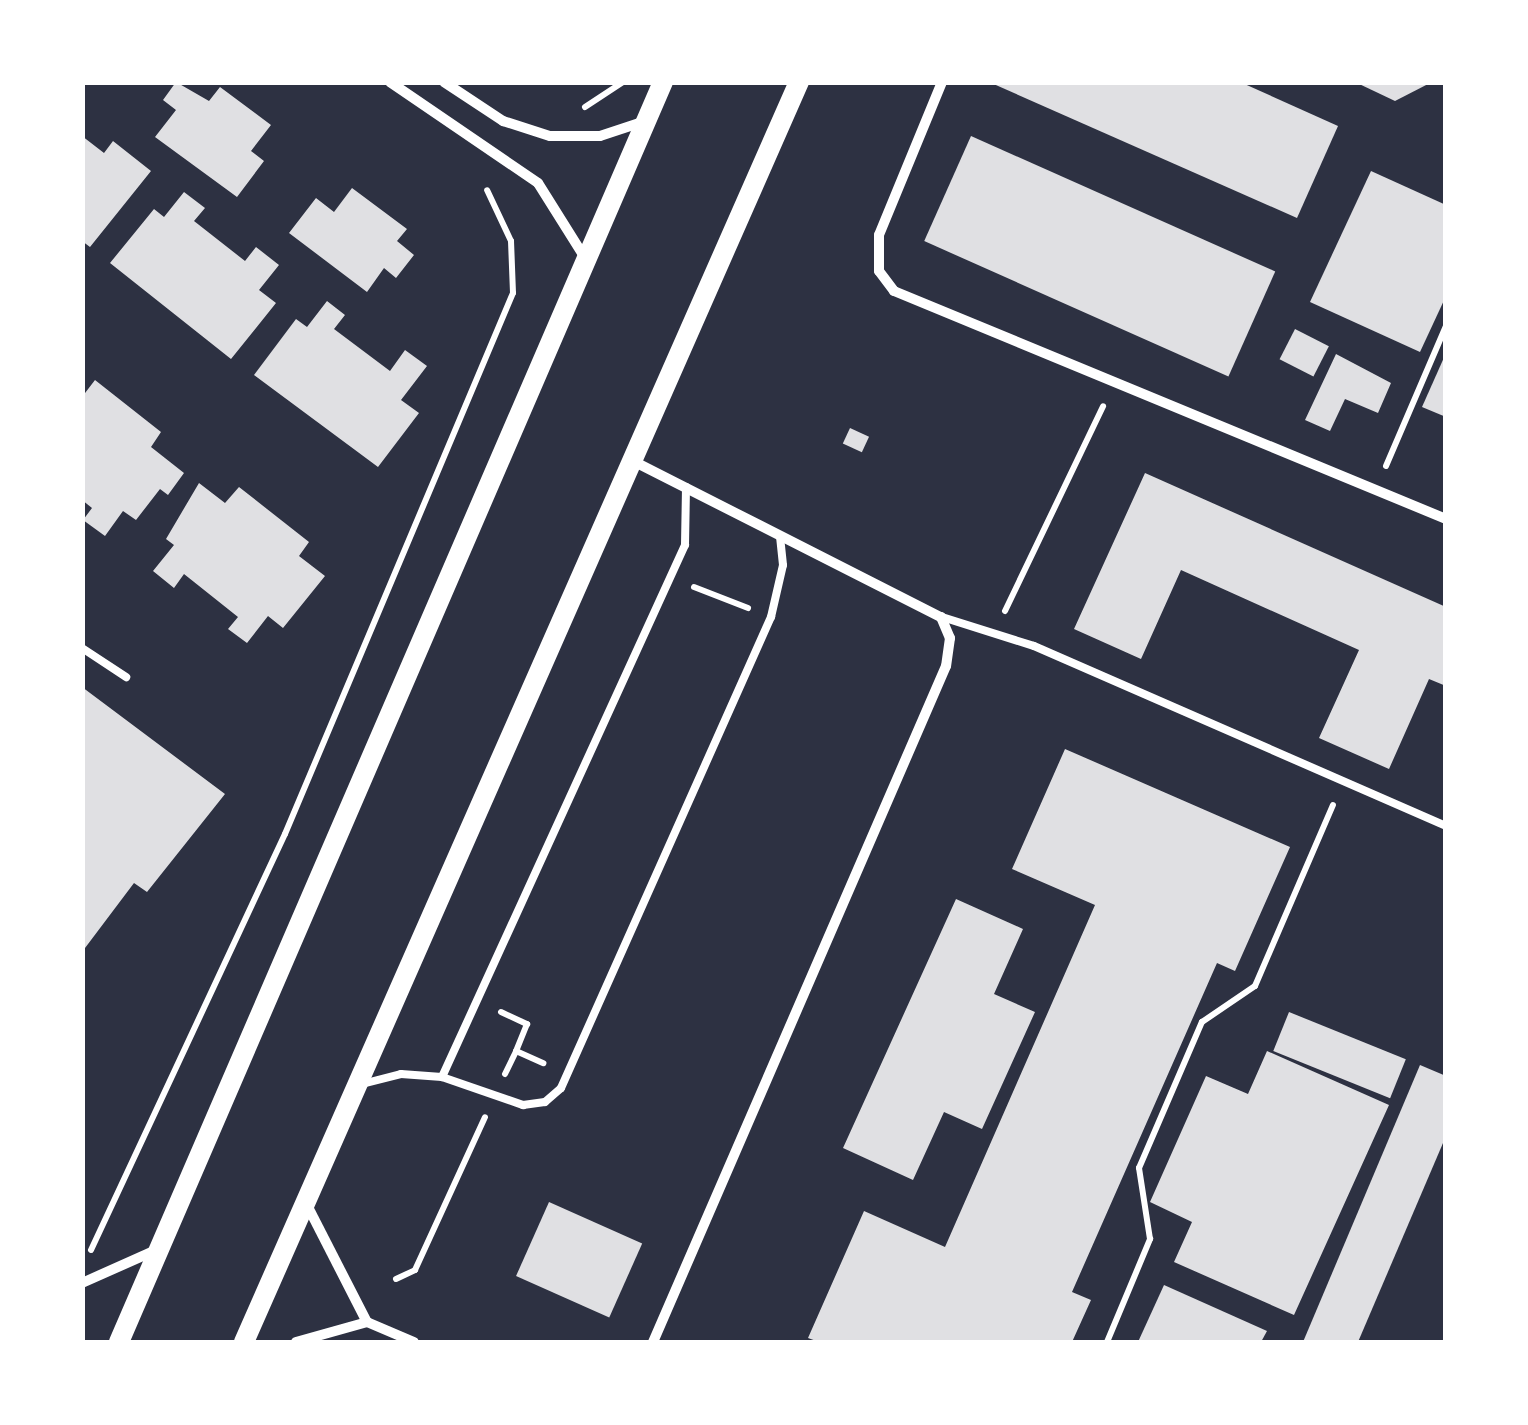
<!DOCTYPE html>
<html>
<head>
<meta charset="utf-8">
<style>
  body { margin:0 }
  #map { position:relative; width:1528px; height:1425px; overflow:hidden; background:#2d3142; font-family:"DejaVu Sans",sans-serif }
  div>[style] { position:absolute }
  .building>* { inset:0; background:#e0e0e3; transform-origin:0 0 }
  .path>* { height:6px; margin:-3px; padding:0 3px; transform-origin:3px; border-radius:3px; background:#fff }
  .service>* { height:8px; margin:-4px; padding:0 4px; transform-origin:4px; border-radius:4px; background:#fff }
  .minor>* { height:10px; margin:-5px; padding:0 5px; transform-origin:5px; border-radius:5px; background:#fff }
  .secondary>* { height:20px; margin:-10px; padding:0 10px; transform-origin:10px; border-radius:10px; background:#fff }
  span { translate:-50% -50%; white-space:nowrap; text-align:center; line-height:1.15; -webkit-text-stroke:9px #fff; paint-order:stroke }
  .frame { position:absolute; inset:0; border:85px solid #fff; pointer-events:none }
</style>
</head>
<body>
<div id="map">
  <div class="building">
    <div style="clip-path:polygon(176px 82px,209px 101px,220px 87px,271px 125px,251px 151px,264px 161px,237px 197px,155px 137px,176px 110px,163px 100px)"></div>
    <div style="clip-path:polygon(989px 82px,1240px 82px,1338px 126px,1297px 218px)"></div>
    <div style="clip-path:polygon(1355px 82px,1432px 82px,1395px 101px)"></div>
    <div style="clip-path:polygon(82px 136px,104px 153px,113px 141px,151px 171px,90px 247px,82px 241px)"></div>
    <div style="left:971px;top:136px;width:333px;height:115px;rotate:24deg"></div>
    <div style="clip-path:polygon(1371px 171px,1446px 205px,1446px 296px,1420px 352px,1310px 302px)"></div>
    <div style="clip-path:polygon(352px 188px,407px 229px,397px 241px,414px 255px,396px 278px,384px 268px,367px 292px,289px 233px,316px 198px,334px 212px)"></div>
    <div style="clip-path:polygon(184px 192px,205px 208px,194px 221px,245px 261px,256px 247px,279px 265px,259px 290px,276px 303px,231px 359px,110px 263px,154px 209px,164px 217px)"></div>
    <div style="clip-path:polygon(327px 301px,345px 315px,334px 329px,390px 371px,405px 350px,427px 366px,401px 400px,419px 413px,378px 467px,254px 375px,296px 319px,307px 327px)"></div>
    <div style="left:1295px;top:329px;width:38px;height:34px;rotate:27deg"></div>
    <div style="clip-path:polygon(1446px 353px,1446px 417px,1422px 407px)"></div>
    <div style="clip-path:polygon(1336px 354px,1391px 383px,1378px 413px,1345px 399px,1330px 431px,1305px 420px)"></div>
    <div style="clip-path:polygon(95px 380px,161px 432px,151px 447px,184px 473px,168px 495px,160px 489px,136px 520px,123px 511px,105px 536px,83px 520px,92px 508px,82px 500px,82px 397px)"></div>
    <div style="left:850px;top:428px;width:21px;height:17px;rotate:25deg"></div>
    <div style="clip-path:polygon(1145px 473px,1446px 607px,1446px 686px,1429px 679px,1389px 769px,1319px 738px,1359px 650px,1181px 570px,1141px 659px,1074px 629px)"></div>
    <div style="clip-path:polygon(199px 483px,225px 503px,239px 487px,309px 542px,299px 556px,325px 576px,283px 628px,268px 616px,247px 643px,228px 629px,238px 617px,184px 574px,174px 588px,153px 571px,174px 545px,166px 539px)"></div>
    <div style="clip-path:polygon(82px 687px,225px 794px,147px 892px,134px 883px,82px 952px)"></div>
    <div style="clip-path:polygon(1065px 749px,1290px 847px,1235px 971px,1217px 963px,1072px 1292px,1091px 1300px,1072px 1342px,819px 1342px,808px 1338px,864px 1211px,945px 1247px,1095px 905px,1012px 869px)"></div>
    <div style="clip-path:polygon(956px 899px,1023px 929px,994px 994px,1035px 1012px,982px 1129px,944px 1112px,913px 1180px,843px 1148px)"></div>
    <div style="left:1289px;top:1012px;width:126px;height:42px;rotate:22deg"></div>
    <div style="clip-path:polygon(1267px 1051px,1389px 1105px,1294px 1315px,1174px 1262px,1192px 1222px,1150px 1202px,1206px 1076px,1248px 1094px)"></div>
    <div style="clip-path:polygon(1420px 1065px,1446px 1076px,1446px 1136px,1358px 1342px,1303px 1342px)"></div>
    <div style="left:549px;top:1202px;width:102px;height:81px;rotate:24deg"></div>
    <div style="clip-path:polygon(1164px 1285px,1267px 1331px,1261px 1342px,1138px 1342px)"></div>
  </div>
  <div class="path">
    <div style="left:585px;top:107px;width:45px;rotate:-33.3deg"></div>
    <div style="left:1386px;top:466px;width:152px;rotate:-66.8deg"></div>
    <div style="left:694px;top:587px;width:58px;rotate:21.3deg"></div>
    <div style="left:1005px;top:611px;width:227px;rotate:-64.4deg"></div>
    <div style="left:501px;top:1012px;width:29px;rotate:25deg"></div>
    <div style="left:527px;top:1024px;width:29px;rotate:112deg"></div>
    <div style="left:516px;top:1051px;width:30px;rotate:24deg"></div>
    <div style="left:505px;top:1074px;width:25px;rotate:-64deg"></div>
    <div style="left:91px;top:1250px;width:459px;rotate:-65deg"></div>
    <div style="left:285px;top:834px;width:587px;rotate:-67.15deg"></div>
    <div style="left:513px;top:293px;width:52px;rotate:-92.2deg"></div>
    <div style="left:511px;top:241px;width:56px;rotate:-115.2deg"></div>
    <div style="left:396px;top:1279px;width:21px;rotate:-25deg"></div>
    <div style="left:415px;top:1270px;width:168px;rotate:-65.4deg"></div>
    <div style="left:1107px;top:1342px;width:112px;rotate:-67.3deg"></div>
    <div style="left:1150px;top:1239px;width:72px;rotate:-98.8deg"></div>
    <div style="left:1139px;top:1168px;width:159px;rotate:-66.7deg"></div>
    <div style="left:1202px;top:1022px;width:64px;rotate:-34.2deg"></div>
    <div style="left:1255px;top:986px;width:197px;rotate:-66.7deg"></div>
  </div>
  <div class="service">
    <div style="left:942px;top:617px;width:96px;rotate:17.5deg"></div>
    <div style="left:1034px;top:646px;width:450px;rotate:23.6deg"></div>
    <div style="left:82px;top:648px;width:53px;rotate:33.4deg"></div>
    <div style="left:442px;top:1077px;width:585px;rotate:-65.45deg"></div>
    <div style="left:685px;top:545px;width:58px;rotate:-89deg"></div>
    <div style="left:362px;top:1084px;width:40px;rotate:-14.4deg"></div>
    <div style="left:401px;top:1074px;width:41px;rotate:4.2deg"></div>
    <div style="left:442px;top:1077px;width:86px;rotate:19.1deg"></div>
    <div style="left:523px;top:1105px;width:22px;rotate:-8deg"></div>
    <div style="left:545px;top:1102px;width:21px;rotate:-41deg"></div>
    <div style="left:561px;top:1088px;width:516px;rotate:-65.97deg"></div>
    <div style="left:771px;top:617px;width:53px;rotate:-77deg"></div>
    <div style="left:783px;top:565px;width:29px;rotate:-96deg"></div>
  </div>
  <div class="minor">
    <div style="left:390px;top:82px;width:179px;rotate:34.3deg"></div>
    <div style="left:538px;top:183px;width:89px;rotate:57.9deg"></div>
    <div style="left:444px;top:82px;width:71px;rotate:33.5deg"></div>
    <div style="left:503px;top:121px;width:49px;rotate:17.7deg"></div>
    <div style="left:550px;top:136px;width:50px"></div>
    <div style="left:600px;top:136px;width:47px;rotate:-18.4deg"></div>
    <div style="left:942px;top:82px;width:165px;rotate:112.4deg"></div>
    <div style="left:879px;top:235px;width:36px;rotate:90deg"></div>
    <div style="left:879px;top:271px;width:25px;rotate:53deg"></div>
    <div style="left:894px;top:291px;width:597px;rotate:22.44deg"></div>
    <div style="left:633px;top:461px;width:345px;rotate:26.9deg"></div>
    <div style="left:941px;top:617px;width:23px;rotate:67deg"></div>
    <div style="left:950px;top:638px;width:28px;rotate:98deg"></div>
    <div style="left:946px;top:666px;width:737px;rotate:113.43deg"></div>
    <div style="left:307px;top:1205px;width:131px;rotate:62.9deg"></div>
    <div style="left:367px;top:1322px;width:51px;rotate:23.1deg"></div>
    <div style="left:82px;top:1283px;width:79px;rotate:-24deg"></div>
    <div style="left:296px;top:1342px;width:74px;rotate:-15.7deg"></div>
  </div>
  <div class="secondary">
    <div style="left:119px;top:1342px;width:1372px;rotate:-66.65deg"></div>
    <div style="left:244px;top:1342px;width:1377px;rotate:-66.23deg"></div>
  </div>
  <div class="frame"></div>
</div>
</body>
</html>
